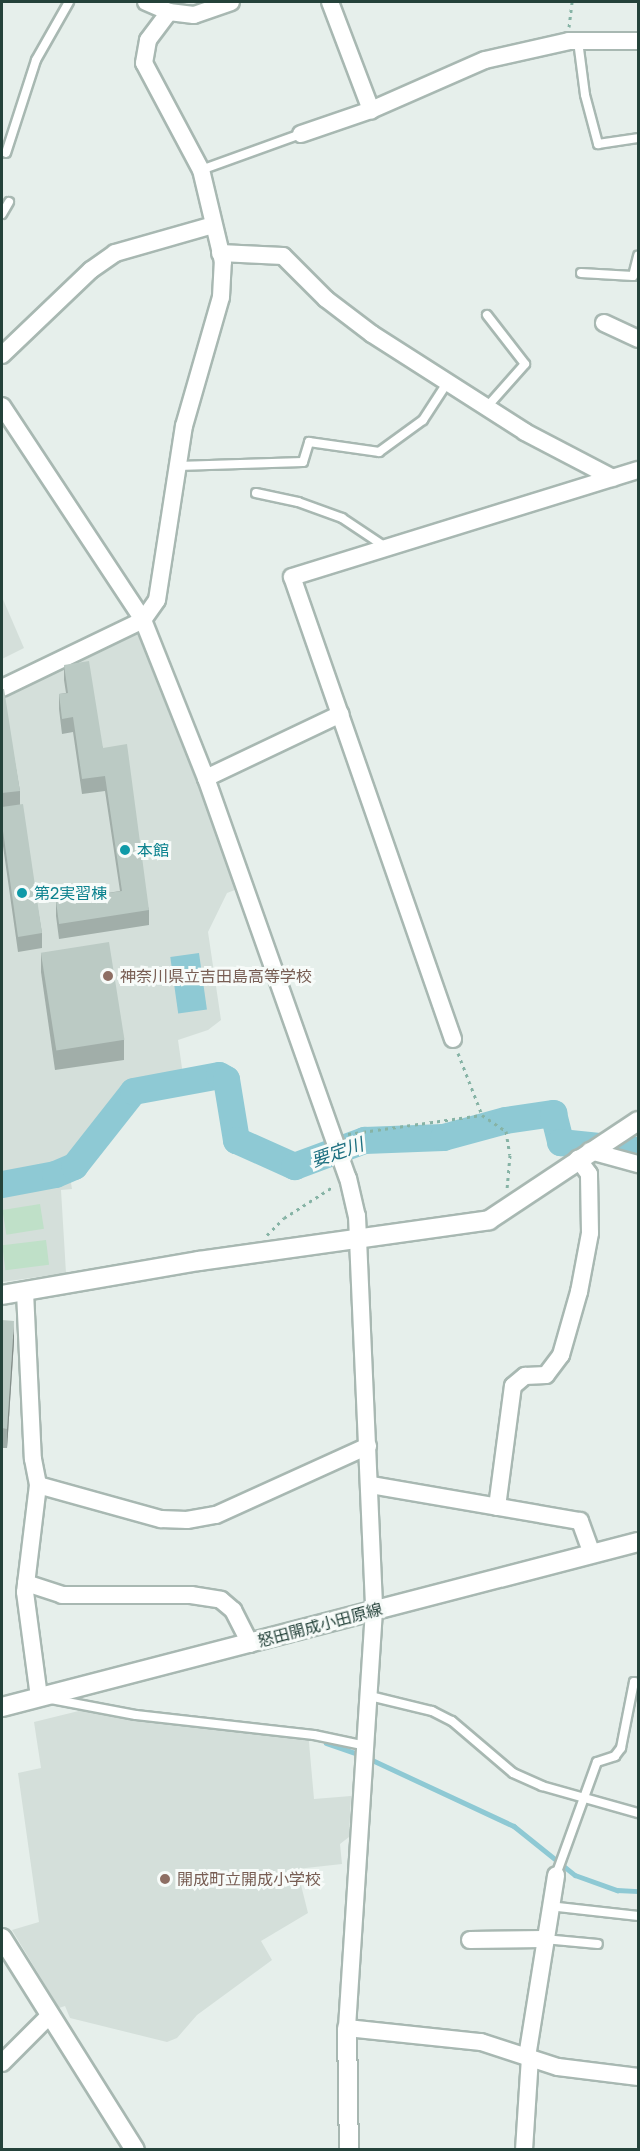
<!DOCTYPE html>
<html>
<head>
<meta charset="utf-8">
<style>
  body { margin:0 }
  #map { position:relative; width:640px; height:2151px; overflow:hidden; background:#e6efeb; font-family:"Golos Text","Noto Sans JP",sans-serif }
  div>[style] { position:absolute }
  .built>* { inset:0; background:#d4dfda }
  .green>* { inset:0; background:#bfe0c8; transform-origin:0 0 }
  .water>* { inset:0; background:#8ec9d4; transform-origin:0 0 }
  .stream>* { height:4.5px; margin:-2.25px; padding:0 2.25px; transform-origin:2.25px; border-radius:2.25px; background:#8ec9d4 }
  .river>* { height:27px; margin:-13.5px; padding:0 13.5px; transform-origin:13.5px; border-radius:13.5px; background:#8ec9d4 }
  .path>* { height:3px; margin-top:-1.5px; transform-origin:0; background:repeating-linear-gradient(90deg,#86b3a5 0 3px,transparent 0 7.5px) }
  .roads { filter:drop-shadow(2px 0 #a8b8b2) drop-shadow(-2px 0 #a8b8b2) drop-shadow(0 2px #a8b8b2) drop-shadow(0 -2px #a8b8b2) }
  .service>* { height:8px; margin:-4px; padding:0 4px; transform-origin:4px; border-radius:4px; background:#fff }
  .minor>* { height:16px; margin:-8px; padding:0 8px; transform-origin:8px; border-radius:8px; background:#fff }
  .tertiary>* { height:18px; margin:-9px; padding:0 9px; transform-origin:9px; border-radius:9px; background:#fff }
  .secondary>* { height:18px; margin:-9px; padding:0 9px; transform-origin:9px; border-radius:9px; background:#fff }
  .wall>* { inset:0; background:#a1aea9 }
  .shaded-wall>* { inset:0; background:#838d89 }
  .building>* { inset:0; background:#bbcac4; transform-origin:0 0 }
  .dots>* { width:16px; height:16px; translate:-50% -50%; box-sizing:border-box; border:3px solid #f7fbf9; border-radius:50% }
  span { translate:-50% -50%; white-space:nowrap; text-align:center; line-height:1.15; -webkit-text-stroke:6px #f7fbf9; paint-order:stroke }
  .culture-label { font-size:16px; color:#0d838f }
  .left { translate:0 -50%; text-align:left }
  .education-label { font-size:16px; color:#785e54 }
  .street-label { font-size:16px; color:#24423a }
  .water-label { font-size:18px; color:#1c6f80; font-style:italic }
  .frame { position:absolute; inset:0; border:3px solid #24423a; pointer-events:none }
</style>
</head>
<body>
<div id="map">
  <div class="built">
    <div style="clip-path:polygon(2px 597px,24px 648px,2px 659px)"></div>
    <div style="clip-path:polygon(137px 631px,240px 888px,227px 893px,208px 932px,221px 1020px,208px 1030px,178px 1040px,184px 1082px,141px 1091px,123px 1107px,70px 1177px,72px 1189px,61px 1190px,66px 1273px,2px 1282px,2px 690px)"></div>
    <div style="clip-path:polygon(103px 1705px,308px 1731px,314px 1799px,351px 1796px,349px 1837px,340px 1844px,342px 1864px,297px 1869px,308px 1913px,261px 1941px,272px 1960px,197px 2015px,177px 2038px,167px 2042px,70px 2018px,65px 2006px,59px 2008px,12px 1930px,39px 1922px,18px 1773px,41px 1768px,34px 1722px)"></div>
  </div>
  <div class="green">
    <div style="left:40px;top:1204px;width:25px;height:38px;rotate:81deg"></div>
    <div style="left:46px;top:1240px;width:25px;height:44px;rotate:83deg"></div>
  </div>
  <div class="water">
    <div style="left:199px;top:953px;width:57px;height:29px;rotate:82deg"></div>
  </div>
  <div class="stream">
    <div style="left:326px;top:1743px;width:37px;rotate:19deg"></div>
    <div style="left:368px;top:1758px;width:161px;rotate:25deg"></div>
    <div style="left:514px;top:1826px;width:78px;rotate:38.8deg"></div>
    <div style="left:575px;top:1875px;width:45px;rotate:19.7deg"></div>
    <div style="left:617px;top:1890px;width:21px;rotate:3deg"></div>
  </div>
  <div class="river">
    <div style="left:2px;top:1184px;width:54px;rotate:-10.7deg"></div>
    <div style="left:55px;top:1174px;width:21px;rotate:-23deg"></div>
    <div style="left:74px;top:1166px;width:95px;rotate:-51.8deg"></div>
    <div style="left:133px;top:1091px;width:87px;rotate:-10.5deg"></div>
    <div style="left:219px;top:1075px;width:8px;rotate:30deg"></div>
    <div style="left:226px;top:1079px;width:62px;rotate:80.7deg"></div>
    <div style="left:236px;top:1140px;width:64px;rotate:24.1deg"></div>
    <div style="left:294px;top:1166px;width:75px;rotate:-20.4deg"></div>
    <div style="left:364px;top:1140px;width:79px;rotate:-2.2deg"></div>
    <div style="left:443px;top:1137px;width:64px;rotate:-15.3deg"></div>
    <div style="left:505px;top:1120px;width:49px;rotate:-8.3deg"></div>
    <div style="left:553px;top:1113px;width:30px;rotate:76deg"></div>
    <div style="left:560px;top:1142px;width:78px;rotate:5.9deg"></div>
  </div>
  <div class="path">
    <div style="left:569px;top:27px;width:25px;rotate:-83deg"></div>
    <div style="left:458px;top:1053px;width:66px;rotate:68.8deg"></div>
    <div style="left:482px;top:1115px;width:29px;rotate:34deg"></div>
    <div style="left:506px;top:1131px;width:24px;rotate:81deg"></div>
    <div style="left:510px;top:1155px;width:34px;rotate:95deg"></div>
    <div style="left:348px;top:1134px;width:135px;rotate:-8.1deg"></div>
    <div style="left:267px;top:1235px;width:24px;rotate:-45deg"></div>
    <div style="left:284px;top:1218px;width:59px;rotate:-32.6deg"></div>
  </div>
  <div class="roads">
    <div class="service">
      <div style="left:578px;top:41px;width:54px;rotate:82.6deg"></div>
      <div style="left:585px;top:95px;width:51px;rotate:75.1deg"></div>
      <div style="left:598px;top:144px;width:40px;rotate:-8.5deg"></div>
      <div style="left:6px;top:153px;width:98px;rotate:-72.1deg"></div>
      <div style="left:36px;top:60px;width:67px;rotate:-60.4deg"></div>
      <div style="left:201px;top:170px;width:106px;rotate:-19.8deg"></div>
      <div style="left:2px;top:214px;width:14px;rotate:-60deg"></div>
      <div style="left:581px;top:273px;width:52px;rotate:3.3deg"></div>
      <div style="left:633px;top:276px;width:21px;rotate:-76deg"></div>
      <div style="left:487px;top:315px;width:62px;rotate:52.2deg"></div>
      <div style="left:525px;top:364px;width:57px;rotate:131.5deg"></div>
      <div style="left:178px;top:466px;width:125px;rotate:-1.8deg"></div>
      <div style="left:303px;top:462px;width:21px;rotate:-73deg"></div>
      <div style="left:309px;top:442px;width:71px;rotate:8.1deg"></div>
      <div style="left:379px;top:452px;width:54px;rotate:-36deg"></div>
      <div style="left:423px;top:420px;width:44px;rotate:-57deg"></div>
      <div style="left:256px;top:493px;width:43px;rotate:12.1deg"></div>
      <div style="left:298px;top:502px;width:47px;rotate:20deg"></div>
      <div style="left:342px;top:518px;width:50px;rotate:33.7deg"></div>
      <div style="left:370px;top:1696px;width:64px;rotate:13.6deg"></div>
      <div style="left:432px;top:1711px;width:22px;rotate:27deg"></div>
      <div style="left:452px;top:1721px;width:80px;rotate:40.4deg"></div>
      <div style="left:513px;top:1773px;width:32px;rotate:24deg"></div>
      <div style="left:542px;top:1786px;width:100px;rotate:15.7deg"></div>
      <div style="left:51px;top:1699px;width:86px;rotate:10.7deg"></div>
      <div style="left:136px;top:1715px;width:179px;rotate:6.4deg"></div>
      <div style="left:314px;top:1735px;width:53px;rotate:11.9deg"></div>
      <div style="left:556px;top:1875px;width:120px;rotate:-70.1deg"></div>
      <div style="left:597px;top:1762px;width:19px;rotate:-18deg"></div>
      <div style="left:615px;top:1756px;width:10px;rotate:-53deg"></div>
      <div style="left:621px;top:1748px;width:67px;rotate:-78.9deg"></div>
      <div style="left:634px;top:1682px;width:4px;rotate:14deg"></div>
      <div style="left:549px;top:1906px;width:90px;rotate:6.4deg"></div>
      <div style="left:544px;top:1939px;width:54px;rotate:5.3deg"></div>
    </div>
    <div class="minor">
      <div style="left:146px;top:2px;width:25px;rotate:23deg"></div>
      <div style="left:169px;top:12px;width:25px;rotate:7deg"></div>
      <div style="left:194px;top:15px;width:39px;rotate:-19deg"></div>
      <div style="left:330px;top:2px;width:116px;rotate:69.2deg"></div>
      <div style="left:301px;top:134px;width:74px;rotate:-18.9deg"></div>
      <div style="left:371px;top:110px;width:124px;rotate:-23.7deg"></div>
      <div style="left:485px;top:60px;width:86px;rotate:-12.7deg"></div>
      <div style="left:569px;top:41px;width:69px"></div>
      <div style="left:220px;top:253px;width:63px;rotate:2.7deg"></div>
      <div style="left:283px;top:256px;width:61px;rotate:45deg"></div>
      <div style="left:326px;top:299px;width:58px;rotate:37.3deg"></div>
      <div style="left:372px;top:334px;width:182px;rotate:32.6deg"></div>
      <div style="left:525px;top:432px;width:99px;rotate:27.6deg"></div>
      <div style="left:604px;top:323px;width:38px;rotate:25deg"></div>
      <div style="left:2px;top:355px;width:123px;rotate:-43.7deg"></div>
      <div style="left:91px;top:270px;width:29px;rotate:-35deg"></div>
      <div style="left:115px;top:253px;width:102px;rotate:-15.9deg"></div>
      <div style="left:2px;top:406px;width:256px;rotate:56.6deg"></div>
      <div style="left:143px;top:620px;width:170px;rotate:68.3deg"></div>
      <div style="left:206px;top:778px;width:424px;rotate:70.5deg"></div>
      <div style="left:348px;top:1178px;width:39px;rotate:77deg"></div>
      <div style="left:357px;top:1216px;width:394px;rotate:87.5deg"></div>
      <div style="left:374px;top:1610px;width:419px;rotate:93.7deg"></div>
      <div style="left:347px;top:2028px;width:135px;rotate:6deg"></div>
      <div style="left:481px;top:2042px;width:81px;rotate:18deg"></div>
      <div style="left:558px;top:2067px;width:81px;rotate:7.1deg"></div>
      <div style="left:2px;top:688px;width:157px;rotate:-25.7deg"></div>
      <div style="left:143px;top:620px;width:24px;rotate:-55deg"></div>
      <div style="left:157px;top:600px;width:176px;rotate:-81.2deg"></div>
      <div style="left:184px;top:426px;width:134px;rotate:-74deg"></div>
      <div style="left:221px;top:297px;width:35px;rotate:-87deg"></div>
      <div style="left:223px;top:262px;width:95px;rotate:-103.4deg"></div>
      <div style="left:201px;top:170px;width:121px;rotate:-118deg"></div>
      <div style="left:144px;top:63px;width:23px;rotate:-80deg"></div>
      <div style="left:148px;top:40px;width:35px;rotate:-53deg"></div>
      <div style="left:206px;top:778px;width:149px;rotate:-25.4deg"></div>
      <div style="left:453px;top:1039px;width:489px;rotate:-109.2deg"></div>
      <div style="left:292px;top:577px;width:362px;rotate:-17.2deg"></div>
      <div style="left:590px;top:1151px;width:50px;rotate:15.2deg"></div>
      <div style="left:25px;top:1292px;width:167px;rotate:87.3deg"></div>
      <div style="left:33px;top:1459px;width:26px;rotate:79deg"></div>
      <div style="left:38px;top:1485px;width:108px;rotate:96.9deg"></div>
      <div style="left:25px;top:1592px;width:106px;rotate:82.4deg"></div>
      <div style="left:38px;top:1485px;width:128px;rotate:15.5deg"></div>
      <div style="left:161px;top:1519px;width:26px;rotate:2deg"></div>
      <div style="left:187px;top:1520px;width:29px;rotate:-10deg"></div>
      <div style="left:216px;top:1515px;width:167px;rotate:-24.4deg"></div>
      <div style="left:371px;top:1485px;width:212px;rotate:9.8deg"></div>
      <div style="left:580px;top:1521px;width:35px;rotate:70deg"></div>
      <div style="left:497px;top:1507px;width:122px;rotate:-82.5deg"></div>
      <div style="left:513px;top:1386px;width:16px;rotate:-40deg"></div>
      <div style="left:525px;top:1376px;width:21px;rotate:-3deg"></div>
      <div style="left:546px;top:1375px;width:25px;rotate:-53deg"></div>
      <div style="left:561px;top:1355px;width:66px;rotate:-74.1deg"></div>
      <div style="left:579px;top:1292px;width:60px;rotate:-79.4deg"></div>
      <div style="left:590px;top:1233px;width:59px;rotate:-91deg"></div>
      <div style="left:589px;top:1174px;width:19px;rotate:-126deg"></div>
      <div style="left:26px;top:1583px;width:38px;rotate:18deg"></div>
      <div style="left:62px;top:1595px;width:129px"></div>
      <div style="left:191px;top:1595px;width:30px;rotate:9deg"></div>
      <div style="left:221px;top:1600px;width:16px;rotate:40deg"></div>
      <div style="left:233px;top:1610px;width:38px;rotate:63deg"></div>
      <div style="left:470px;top:1940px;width:73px;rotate:-0.8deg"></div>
      <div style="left:527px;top:2057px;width:184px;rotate:-80.9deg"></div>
      <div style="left:2px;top:2063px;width:68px;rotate:-45deg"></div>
      <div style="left:524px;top:2150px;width:92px;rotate:-86.3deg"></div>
    </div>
    <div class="tertiary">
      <div style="left:2px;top:1295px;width:200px;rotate:-9.8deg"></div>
      <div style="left:199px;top:1261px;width:293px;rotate:-8deg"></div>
      <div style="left:489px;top:1220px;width:179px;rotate:-33.6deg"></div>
      <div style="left:2px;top:1938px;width:250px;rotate:57.9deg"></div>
      <div style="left:347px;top:2028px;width:122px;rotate:89.1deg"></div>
    </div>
    <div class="secondary">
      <div style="left:2px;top:1707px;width:657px;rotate:-14.54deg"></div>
    </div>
  </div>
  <div class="wall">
    <div style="clip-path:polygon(64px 665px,103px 748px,149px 910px,149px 925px,59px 939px,56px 916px,56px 901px,120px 891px,105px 791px,82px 794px,73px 732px,62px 734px,59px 709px,59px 694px,66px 693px,64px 680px)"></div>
    <div style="clip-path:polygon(2px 689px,20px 791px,20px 804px,42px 933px,42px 948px,18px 952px,2px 839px)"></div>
    <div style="clip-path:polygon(41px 953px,124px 1040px,124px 1060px,55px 1070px,41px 972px)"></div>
    <div style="clip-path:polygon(2px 1320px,14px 1341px,7px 1448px,2px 1448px)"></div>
  </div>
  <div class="shaded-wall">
    <div style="clip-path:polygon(14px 1321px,14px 1341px,7px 1448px,7px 1429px)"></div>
  </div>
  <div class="building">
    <div style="clip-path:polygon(89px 661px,103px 748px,127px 744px,149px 910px,59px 924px,56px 901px,122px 891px,105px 776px,82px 779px,73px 717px,62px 719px,59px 694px,68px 693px,64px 665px)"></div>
    <div style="clip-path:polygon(2px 689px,4px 689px,20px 791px,2px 793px)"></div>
    <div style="clip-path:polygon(23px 804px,42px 933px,18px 937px,2px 824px,2px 807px)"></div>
    <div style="left:109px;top:942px;width:99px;height:69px;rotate:81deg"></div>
    <div style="clip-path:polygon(2px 1320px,14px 1321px,7px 1429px,2px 1428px)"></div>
  </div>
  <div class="dots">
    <div style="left:125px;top:850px;background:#0f9aa8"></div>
    <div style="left:22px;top:893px;background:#0f9aa8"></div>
    <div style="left:108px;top:976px;background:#8d6e63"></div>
    <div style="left:165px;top:1879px;background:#8d6e63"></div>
  </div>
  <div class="culture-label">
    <span class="left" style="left:137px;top:850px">本館</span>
    <span class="left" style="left:34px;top:893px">第2実習棟</span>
  </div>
  <div class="education-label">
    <span class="left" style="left:120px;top:976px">神奈川県立吉田島高等学校</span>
    <span class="left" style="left:177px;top:1879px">開成町立開成小学校</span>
  </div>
  <div class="street-label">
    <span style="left:320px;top:1625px;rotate:-15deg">怒田開成小田原線</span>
  </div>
  <div class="water-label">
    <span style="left:337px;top:1152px;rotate:-19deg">要定川</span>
  </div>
  <div class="frame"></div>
</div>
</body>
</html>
